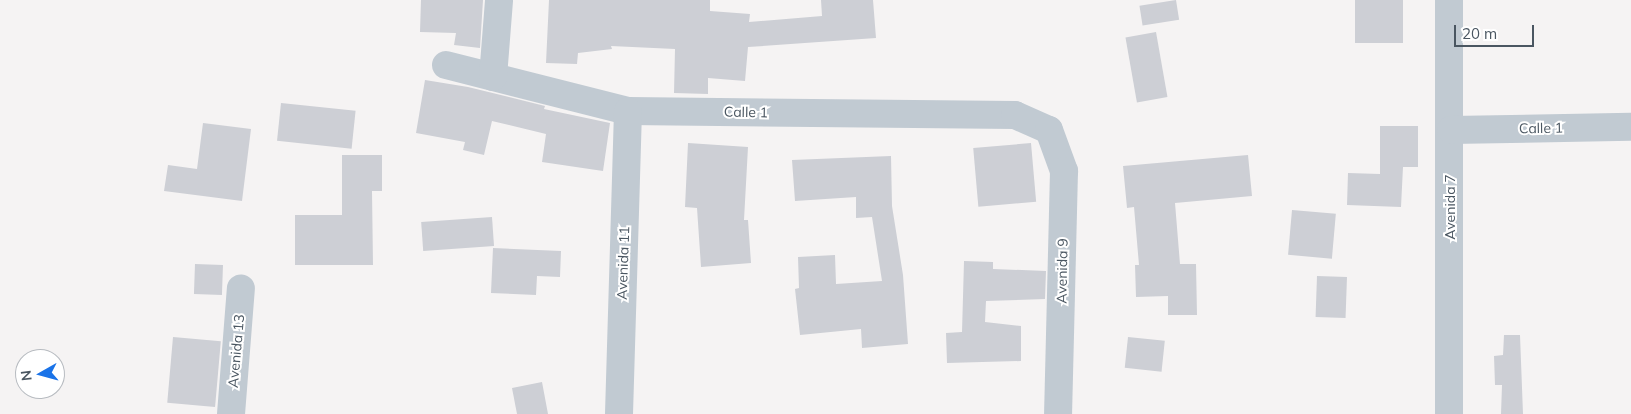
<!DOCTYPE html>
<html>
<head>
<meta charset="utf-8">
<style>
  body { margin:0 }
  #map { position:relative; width:1631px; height:414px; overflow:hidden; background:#f5f3f3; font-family:Mulish,sans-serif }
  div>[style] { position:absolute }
  .building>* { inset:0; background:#cdcfd5; transform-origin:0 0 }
  .street>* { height:28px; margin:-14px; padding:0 14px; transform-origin:14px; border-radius:14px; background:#c1cad2 }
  span { translate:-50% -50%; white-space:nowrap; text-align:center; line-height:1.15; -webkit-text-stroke:4px #fff; paint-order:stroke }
  .street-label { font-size:14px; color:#4a5661 }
  .north { position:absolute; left:15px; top:349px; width:50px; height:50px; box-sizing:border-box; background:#fff; border:1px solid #b7bbc0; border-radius:50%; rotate:263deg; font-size:14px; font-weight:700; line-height:20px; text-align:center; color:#4a5661 }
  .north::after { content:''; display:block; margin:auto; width:18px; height:22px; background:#1a73e8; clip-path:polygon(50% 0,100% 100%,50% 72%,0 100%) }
  .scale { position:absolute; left:1454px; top:25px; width:80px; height:22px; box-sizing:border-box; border:2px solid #4a5661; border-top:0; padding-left:6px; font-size:15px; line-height:18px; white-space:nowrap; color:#4a5661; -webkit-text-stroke:4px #fff; paint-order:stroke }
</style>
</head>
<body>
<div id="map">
  <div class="building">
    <div style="clip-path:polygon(421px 0,483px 0,480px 48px,454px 45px,456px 33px,420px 32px)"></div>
    <div style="clip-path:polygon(549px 0,710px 0,710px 11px,750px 14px,749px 22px,822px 16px,821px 0,873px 0,876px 38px,748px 47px,745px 81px,708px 78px,708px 94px,674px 93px,675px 49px,611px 46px,612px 49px,578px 53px,577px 64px,546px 63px)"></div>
    <div style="left:1176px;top:0;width:20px;height:37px;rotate:81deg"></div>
    <div style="left:1355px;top:0;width:48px;height:43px"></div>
    <div style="left:1156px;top:32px;width:66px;height:31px;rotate:80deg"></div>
    <div style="clip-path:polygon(425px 80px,468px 87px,545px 106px,544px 109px,610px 123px,603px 171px,542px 162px,546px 134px,492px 121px,484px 155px,463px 150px,465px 142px,416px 133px)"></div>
    <div style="left:281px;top:103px;width:75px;height:38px;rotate:6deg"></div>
    <div style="clip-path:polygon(203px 123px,251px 129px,242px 201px,164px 191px,168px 165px,197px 169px)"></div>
    <div style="clip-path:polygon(1380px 126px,1418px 126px,1418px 167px,1403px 167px,1401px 207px,1347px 205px,1348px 173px,1380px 174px)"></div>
    <div style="clip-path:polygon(688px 143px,748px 147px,744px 220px,748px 220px,751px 263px,701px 267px,697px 208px,685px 207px)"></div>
    <div style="left:1031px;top:143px;width:59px;height:58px;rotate:85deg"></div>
    <div style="clip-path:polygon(342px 155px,382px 155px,382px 191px,372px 191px,373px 265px,295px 265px,295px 215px,342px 215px)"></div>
    <div style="clip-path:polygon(1248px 155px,1252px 196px,1175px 203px,1180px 264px,1196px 264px,1197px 315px,1168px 315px,1168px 296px,1136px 297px,1135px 265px,1139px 265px,1134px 207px,1127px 208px,1123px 166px)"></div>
    <div style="clip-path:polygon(891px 156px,892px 206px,903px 275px,908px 344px,862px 348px,861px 329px,800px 335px,795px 289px,799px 288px,798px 257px,835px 255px,836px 284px,882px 281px,872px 217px,856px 218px,856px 197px,795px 201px,792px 160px)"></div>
    <div style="left:1292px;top:210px;width:44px;height:45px;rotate:5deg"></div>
    <div style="left:492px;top:217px;width:29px;height:71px;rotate:86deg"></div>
    <div style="clip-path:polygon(493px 248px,561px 251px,560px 277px,537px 276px,536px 295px,491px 293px)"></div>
    <div style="clip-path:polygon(964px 261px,993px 262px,993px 269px,1046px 271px,1045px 299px,986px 301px,985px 322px,1021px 326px,1021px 361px,947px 363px,946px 333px,962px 332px)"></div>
    <div style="left:195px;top:264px;width:28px;height:30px;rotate:2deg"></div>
    <div style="left:1317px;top:276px;width:30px;height:41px;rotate:2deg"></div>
    <div style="clip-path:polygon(1504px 335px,1520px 335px,1523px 414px,1501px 414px,1502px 385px,1495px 385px,1494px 356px,1503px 355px)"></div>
    <div style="left:173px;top:337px;width:48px;height:66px;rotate:5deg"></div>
    <div style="left:1128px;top:337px;width:37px;height:31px;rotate:6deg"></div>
    <div style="clip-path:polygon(542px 382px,548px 414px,517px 414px,512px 388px)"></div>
  </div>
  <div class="street">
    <div style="left:1449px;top:0;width:414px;rotate:90deg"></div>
    <div style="left:446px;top:65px;width:188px;rotate:14.2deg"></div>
    <div style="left:628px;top:111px;width:387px;rotate:0.6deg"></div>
    <div style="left:1015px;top:115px;width:37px;rotate:24deg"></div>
    <div style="left:1049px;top:130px;width:44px;rotate:69.9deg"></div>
    <div style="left:1064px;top:171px;width:243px;rotate:91.4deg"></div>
    <div style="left:493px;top:77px;width:77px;rotate:-85.5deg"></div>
    <div style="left:1451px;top:130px;width:180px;rotate:-1deg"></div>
    <div style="left:231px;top:414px;width:126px;rotate:-85.5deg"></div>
    <div style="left:619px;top:414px;width:303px;rotate:-88.3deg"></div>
  </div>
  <div class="street-label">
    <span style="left:746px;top:112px;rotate:1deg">Calle 1</span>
    <span style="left:1541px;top:128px;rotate:-1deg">Calle 1</span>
    <span style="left:1450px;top:207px;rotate:-90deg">Avenida 7</span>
    <span style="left:623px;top:263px;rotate:-88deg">Avenida 11</span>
    <span style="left:1062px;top:271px;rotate:-89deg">Avenida 9</span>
    <span style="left:236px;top:351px;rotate:-85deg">Avenida 13</span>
  </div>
  <div class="north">N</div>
  <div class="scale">20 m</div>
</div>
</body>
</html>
